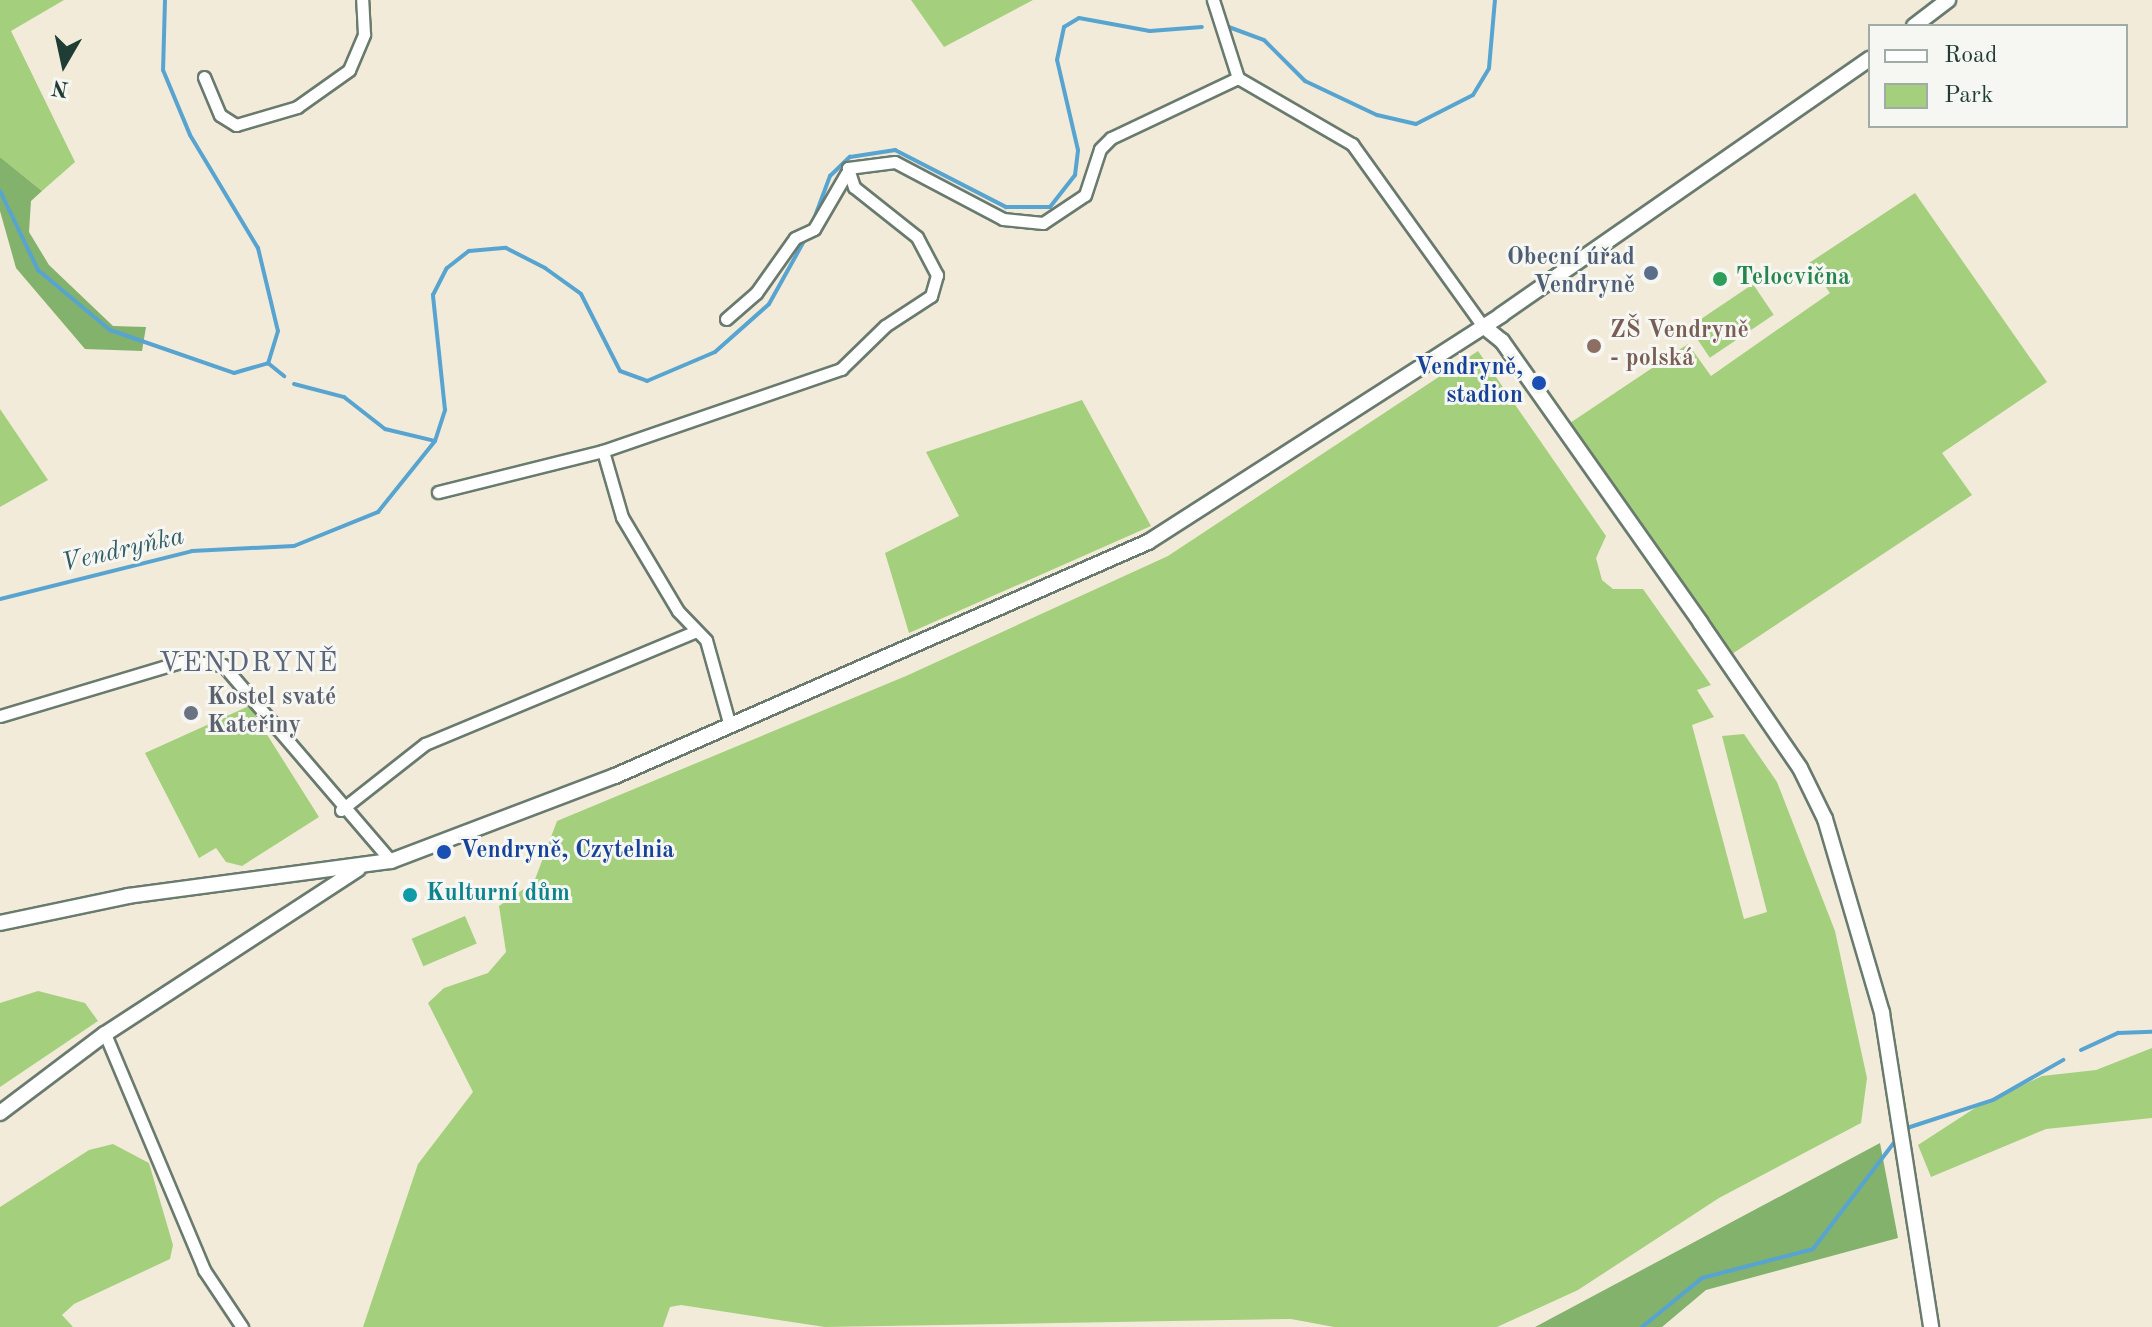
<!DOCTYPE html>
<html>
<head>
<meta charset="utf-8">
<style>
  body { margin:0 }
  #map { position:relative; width:2152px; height:1327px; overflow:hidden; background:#f2ebd9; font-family:"Old Standard TT",serif }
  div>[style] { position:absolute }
  .green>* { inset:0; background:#a4d07d; transform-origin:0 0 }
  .forest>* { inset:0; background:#83b26c }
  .stream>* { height:4px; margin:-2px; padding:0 2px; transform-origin:2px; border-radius:2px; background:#58a4d1 }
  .roads { filter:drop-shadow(2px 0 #697a6e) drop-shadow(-2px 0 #697a6e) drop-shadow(0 2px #697a6e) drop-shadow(0 -2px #697a6e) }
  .minor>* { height:11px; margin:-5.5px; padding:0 5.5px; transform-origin:5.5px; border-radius:5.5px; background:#fff }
  .tertiary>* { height:14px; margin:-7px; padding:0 7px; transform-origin:7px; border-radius:7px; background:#fff }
  .dots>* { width:22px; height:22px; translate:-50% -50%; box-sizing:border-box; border:4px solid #f6f6f2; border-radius:50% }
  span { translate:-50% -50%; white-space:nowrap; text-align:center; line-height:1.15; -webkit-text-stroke:6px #f6f6f2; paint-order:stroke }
  .service-label { font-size:24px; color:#4e5e75; font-weight:700 }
  .right { translate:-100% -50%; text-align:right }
  .leisure-label { font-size:24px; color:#27864d; font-weight:700 }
  .left { translate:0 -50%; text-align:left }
  .education-label { font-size:24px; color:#785e54; font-weight:700 }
  .transit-label { font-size:24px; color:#164399; font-weight:700 }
  .worship-label { font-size:24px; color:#5b616d; font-weight:700 }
  .culture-label { font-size:24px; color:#0d838f; font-weight:700 }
  .water-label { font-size:26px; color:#305c63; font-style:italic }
  .quarter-label { font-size:28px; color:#5b667b; letter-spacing:2px }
  .legend { position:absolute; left:1868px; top:24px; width:260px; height:104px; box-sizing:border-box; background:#f6f6f2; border:2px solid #a0aca6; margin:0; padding:10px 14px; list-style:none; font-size:24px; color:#1f3d34 }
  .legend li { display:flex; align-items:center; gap:16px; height:40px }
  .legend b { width:40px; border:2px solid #a0aca6 }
  .north { position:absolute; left:24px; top:24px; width:80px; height:80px; -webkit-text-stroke:6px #f6f6f2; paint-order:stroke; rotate:189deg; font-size:22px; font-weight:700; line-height:32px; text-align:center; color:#1f3d34 }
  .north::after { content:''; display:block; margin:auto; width:28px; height:36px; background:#1f3d34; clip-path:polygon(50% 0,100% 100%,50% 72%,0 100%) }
</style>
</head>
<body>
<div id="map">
  <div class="green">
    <div style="clip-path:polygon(0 0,64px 0,11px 31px,75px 162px,42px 191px,0 157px)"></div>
    <div style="clip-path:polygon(911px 0,1033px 0,944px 47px)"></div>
    <div style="clip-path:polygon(1915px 193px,2047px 382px,1942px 453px,1972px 495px,1732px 654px,1570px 423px,1688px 344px,1711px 376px,1830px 293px,1809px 263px)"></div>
    <div style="left:1753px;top:284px;width:37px;height:77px;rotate:56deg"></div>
    <div style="clip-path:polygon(1478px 351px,1606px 536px,1596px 558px,1602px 580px,1613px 589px,1643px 589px,1711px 685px,1697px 690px,1714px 717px,1692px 725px,1744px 919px,1767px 912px,1722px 736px,1744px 734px,1777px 782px,1835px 931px,1867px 1078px,1861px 1123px,1719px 1198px,1578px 1290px,1497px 1327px,1334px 1327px,1291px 1319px,825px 1327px,681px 1305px,670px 1307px,663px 1327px,363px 1327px,418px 1164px,473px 1092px,428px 1003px,444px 988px,488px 973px,506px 952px,499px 906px,534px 882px,557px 821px,906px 676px,1168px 556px)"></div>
    <div style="clip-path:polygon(1082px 400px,1151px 526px,909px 633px,885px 553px,959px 516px,926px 452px)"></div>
    <div style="clip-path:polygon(0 409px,48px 480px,0 507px)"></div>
    <div style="clip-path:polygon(249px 706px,319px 817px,242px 866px,226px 862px,216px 848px,199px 858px,145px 753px)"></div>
    <div style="left:465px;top:916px;width:30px;height:58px;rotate:67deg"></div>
    <div style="clip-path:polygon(38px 991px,85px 1003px,98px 1021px,0 1087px,0 1003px)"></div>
    <div style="clip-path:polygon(2152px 1048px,2152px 1118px,2046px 1129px,1931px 1177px,1918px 1145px,1975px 1108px,2042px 1076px,2096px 1070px)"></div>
    <div style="clip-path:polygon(113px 1144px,149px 1163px,173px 1245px,170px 1259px,74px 1304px,62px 1315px,73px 1327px,0 1327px,0 1207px,89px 1150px)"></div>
  </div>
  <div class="forest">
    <div style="clip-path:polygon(0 157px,42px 191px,31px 201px,29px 232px,49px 265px,113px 326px,146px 327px,142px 351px,85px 349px,16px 268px,0 211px)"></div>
    <div style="clip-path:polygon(1880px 1143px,1898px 1238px,1706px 1290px,1662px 1327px,1535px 1327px)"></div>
  </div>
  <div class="stream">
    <div style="left:165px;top:0;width:70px;rotate:91.6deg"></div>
    <div style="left:163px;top:70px;width:70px;rotate:67.4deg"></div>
    <div style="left:190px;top:135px;width:132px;rotate:59deg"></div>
    <div style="left:258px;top:248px;width:85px;rotate:76.5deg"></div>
    <div style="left:278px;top:331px;width:34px;rotate:107deg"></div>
    <div style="left:1226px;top:26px;width:40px;rotate:20.2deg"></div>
    <div style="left:1264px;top:40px;width:58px;rotate:45deg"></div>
    <div style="left:1305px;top:81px;width:80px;rotate:25.3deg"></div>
    <div style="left:1377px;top:115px;width:40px;rotate:13deg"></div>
    <div style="left:1416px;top:124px;width:64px;rotate:-27deg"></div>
    <div style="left:1473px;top:95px;width:31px;rotate:-59deg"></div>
    <div style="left:1489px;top:68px;width:68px;rotate:-85deg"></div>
    <div style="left:0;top:191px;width:88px;rotate:64.3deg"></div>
    <div style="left:38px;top:270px;width:94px;rotate:39.8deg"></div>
    <div style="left:110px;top:330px;width:131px;rotate:19.1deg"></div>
    <div style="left:234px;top:373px;width:35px;rotate:-16deg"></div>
    <div style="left:268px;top:363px;width:21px;rotate:39deg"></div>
    <div style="left:814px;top:219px;width:46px;rotate:-69.6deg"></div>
    <div style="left:830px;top:176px;width:28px;rotate:-44deg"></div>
    <div style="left:850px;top:157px;width:46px;rotate:-8.8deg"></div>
    <div style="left:895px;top:150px;width:125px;rotate:27.2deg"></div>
    <div style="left:1006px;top:207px;width:44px"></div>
    <div style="left:1050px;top:207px;width:41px;rotate:-52deg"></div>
    <div style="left:1075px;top:175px;width:25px;rotate:-83deg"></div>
    <div style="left:1078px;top:150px;width:92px;rotate:-103.1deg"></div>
    <div style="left:1057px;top:60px;width:34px;rotate:-78deg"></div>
    <div style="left:1064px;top:27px;width:17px;rotate:-31deg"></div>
    <div style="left:1079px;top:18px;width:72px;rotate:10.4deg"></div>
    <div style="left:1150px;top:31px;width:52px;rotate:-4.4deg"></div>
    <div style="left:294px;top:384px;width:52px;rotate:14.6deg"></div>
    <div style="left:344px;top:397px;width:52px;rotate:38deg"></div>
    <div style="left:385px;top:429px;width:51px;rotate:13.5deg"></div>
    <div style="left:0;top:599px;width:198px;rotate:-14deg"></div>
    <div style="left:192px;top:551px;width:102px;rotate:-2.8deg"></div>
    <div style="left:294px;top:546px;width:91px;rotate:-22deg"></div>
    <div style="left:378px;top:512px;width:91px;rotate:-51.2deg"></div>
    <div style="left:435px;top:441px;width:33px;rotate:-72deg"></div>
    <div style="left:445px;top:410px;width:116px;rotate:-96deg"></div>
    <div style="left:433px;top:295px;width:30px;rotate:-63deg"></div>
    <div style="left:447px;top:268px;width:28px;rotate:-38deg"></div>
    <div style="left:469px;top:251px;width:37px;rotate:-5deg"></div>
    <div style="left:506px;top:248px;width:44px;rotate:27.1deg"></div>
    <div style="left:545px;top:268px;width:44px;rotate:35.8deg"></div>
    <div style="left:581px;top:294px;width:86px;rotate:63.1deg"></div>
    <div style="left:620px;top:371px;width:29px;rotate:20deg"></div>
    <div style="left:647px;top:381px;width:74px;rotate:-23.1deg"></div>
    <div style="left:715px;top:352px;width:72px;rotate:-41.6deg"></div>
    <div style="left:769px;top:304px;width:80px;rotate:-60.9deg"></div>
    <div style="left:2081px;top:1050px;width:41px;rotate:-24.7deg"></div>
    <div style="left:2118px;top:1033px;width:34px;rotate:-2deg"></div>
    <div style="left:1907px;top:1128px;width:90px;rotate:-18deg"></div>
    <div style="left:1993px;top:1100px;width:81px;rotate:-29.7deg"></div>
    <div style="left:1642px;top:1327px;width:77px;rotate:-39.2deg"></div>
    <div style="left:1702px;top:1278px;width:115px;rotate:-14.6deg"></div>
    <div style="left:1813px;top:1249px;width:137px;rotate:-52.7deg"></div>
  </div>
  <div class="roads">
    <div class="minor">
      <div style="left:1213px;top:0;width:82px;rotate:72.2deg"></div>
      <div style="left:1238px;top:78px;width:132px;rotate:30.1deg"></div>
      <div style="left:1352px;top:144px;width:223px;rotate:54.3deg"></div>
      <div style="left:204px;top:77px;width:41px;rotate:67.2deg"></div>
      <div style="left:220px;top:115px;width:19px;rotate:32deg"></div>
      <div style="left:236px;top:125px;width:64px;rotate:-16.4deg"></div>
      <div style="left:297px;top:107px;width:64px;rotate:-35.4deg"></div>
      <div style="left:349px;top:70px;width:39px;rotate:-67deg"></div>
      <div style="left:364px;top:34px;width:34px;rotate:-93deg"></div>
      <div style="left:726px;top:319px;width:40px;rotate:-41deg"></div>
      <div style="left:756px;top:293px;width:67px;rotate:-54.7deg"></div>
      <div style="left:795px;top:238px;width:21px;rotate:-25deg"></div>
      <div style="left:814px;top:229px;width:64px;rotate:-59.8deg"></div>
      <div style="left:438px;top:492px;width:170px;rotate:-14deg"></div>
      <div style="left:0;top:716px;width:191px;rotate:-16.7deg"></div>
      <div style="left:183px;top:661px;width:40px;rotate:5.7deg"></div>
      <div style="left:223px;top:665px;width:258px;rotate:49.4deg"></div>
      <div style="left:730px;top:726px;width:89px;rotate:-105.6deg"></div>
      <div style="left:706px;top:640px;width:40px;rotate:-134deg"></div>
      <div style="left:678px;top:611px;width:109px;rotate:-120.8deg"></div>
      <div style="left:622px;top:517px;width:69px;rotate:-106.1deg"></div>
      <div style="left:603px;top:451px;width:252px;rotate:-19deg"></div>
      <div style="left:841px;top:369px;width:62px;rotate:-44.3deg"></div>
      <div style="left:885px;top:326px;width:55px;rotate:-33.1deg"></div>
      <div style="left:931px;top:296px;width:22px;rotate:-74deg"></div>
      <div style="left:937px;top:275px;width:43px;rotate:-117.8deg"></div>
      <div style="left:917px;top:237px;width:80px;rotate:-141.6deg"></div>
      <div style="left:854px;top:187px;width:20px;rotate:-108deg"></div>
      <div style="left:848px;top:168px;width:47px;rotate:-7.3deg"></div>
      <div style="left:895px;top:162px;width:122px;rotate:27.8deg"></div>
      <div style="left:1003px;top:219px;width:40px;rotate:5.7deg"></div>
      <div style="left:1043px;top:223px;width:50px;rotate:-33.7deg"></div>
      <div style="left:1085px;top:195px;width:48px;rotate:-71.9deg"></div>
      <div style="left:1100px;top:149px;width:16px;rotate:-45deg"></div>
      <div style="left:1111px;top:138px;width:140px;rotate:-25.3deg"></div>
      <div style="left:341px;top:810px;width:107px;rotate:-38.2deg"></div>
      <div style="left:425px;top:744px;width:291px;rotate:-22.6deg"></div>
      <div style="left:105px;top:1034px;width:256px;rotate:67.2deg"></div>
      <div style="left:204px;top:1270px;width:69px;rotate:56.3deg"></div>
    </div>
    <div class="tertiary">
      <div style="left:1914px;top:26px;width:43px;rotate:-37.4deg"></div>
      <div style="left:1482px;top:325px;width:26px;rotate:39deg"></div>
      <div style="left:1502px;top:341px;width:344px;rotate:54.8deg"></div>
      <div style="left:1700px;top:622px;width:177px;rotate:55.6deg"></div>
      <div style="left:1800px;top:768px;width:57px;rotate:63.9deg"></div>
      <div style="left:1825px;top:819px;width:202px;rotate:73.6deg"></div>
      <div style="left:1882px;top:1013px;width:318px;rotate:81.1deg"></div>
      <div style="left:0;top:923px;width:131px;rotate:-11.9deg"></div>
      <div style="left:128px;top:896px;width:265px;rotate:-7.6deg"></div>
      <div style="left:391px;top:861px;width:240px;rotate:-20.8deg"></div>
      <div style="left:615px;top:776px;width:582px;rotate:-23.7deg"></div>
      <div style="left:1148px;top:542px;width:420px;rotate:-32.7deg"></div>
      <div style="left:1501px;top:315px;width:449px;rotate:-34.8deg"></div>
      <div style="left:0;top:1113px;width:131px;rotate:-37deg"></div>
      <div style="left:105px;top:1034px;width:302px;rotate:-33.1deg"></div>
    </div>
  </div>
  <div class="dots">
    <div style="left:1651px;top:273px;background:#5c6f8a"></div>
    <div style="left:1720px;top:279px;background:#2e9e5b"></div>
    <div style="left:1594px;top:346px;background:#8d6e63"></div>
    <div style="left:1539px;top:383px;background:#1a4fb4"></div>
    <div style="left:191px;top:713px;background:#6b7280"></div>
    <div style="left:444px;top:852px;background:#1a4fb4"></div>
    <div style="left:410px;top:895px;background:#0f9aa8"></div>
  </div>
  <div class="service-label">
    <span class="right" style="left:1635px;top:273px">Obecní úřad<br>Vendryně</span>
  </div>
  <div class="leisure-label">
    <span class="left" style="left:1736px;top:279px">Telocvična</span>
  </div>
  <div class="education-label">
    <span class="left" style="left:1610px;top:346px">ZŠ Vendryně<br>- polská</span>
  </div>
  <div class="transit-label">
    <span class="right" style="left:1523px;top:383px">Vendryně,<br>stadion</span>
    <span class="left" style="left:460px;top:852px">Vendryně, Czytelnia</span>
  </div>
  <div class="worship-label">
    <span class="left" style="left:207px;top:713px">Kostel svaté<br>Kateřiny</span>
  </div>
  <div class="culture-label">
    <span class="left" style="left:426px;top:895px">Kulturní dům</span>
  </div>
  <div class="water-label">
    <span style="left:123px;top:551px;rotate:-13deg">Vendryňka</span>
  </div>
  <div class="quarter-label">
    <span style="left:249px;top:664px">VENDRYNĚ</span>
  </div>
  <ul class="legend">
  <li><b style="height:10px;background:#fff"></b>Road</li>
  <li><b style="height:22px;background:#a4d07d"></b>Park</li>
  </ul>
  <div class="north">N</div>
</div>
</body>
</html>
